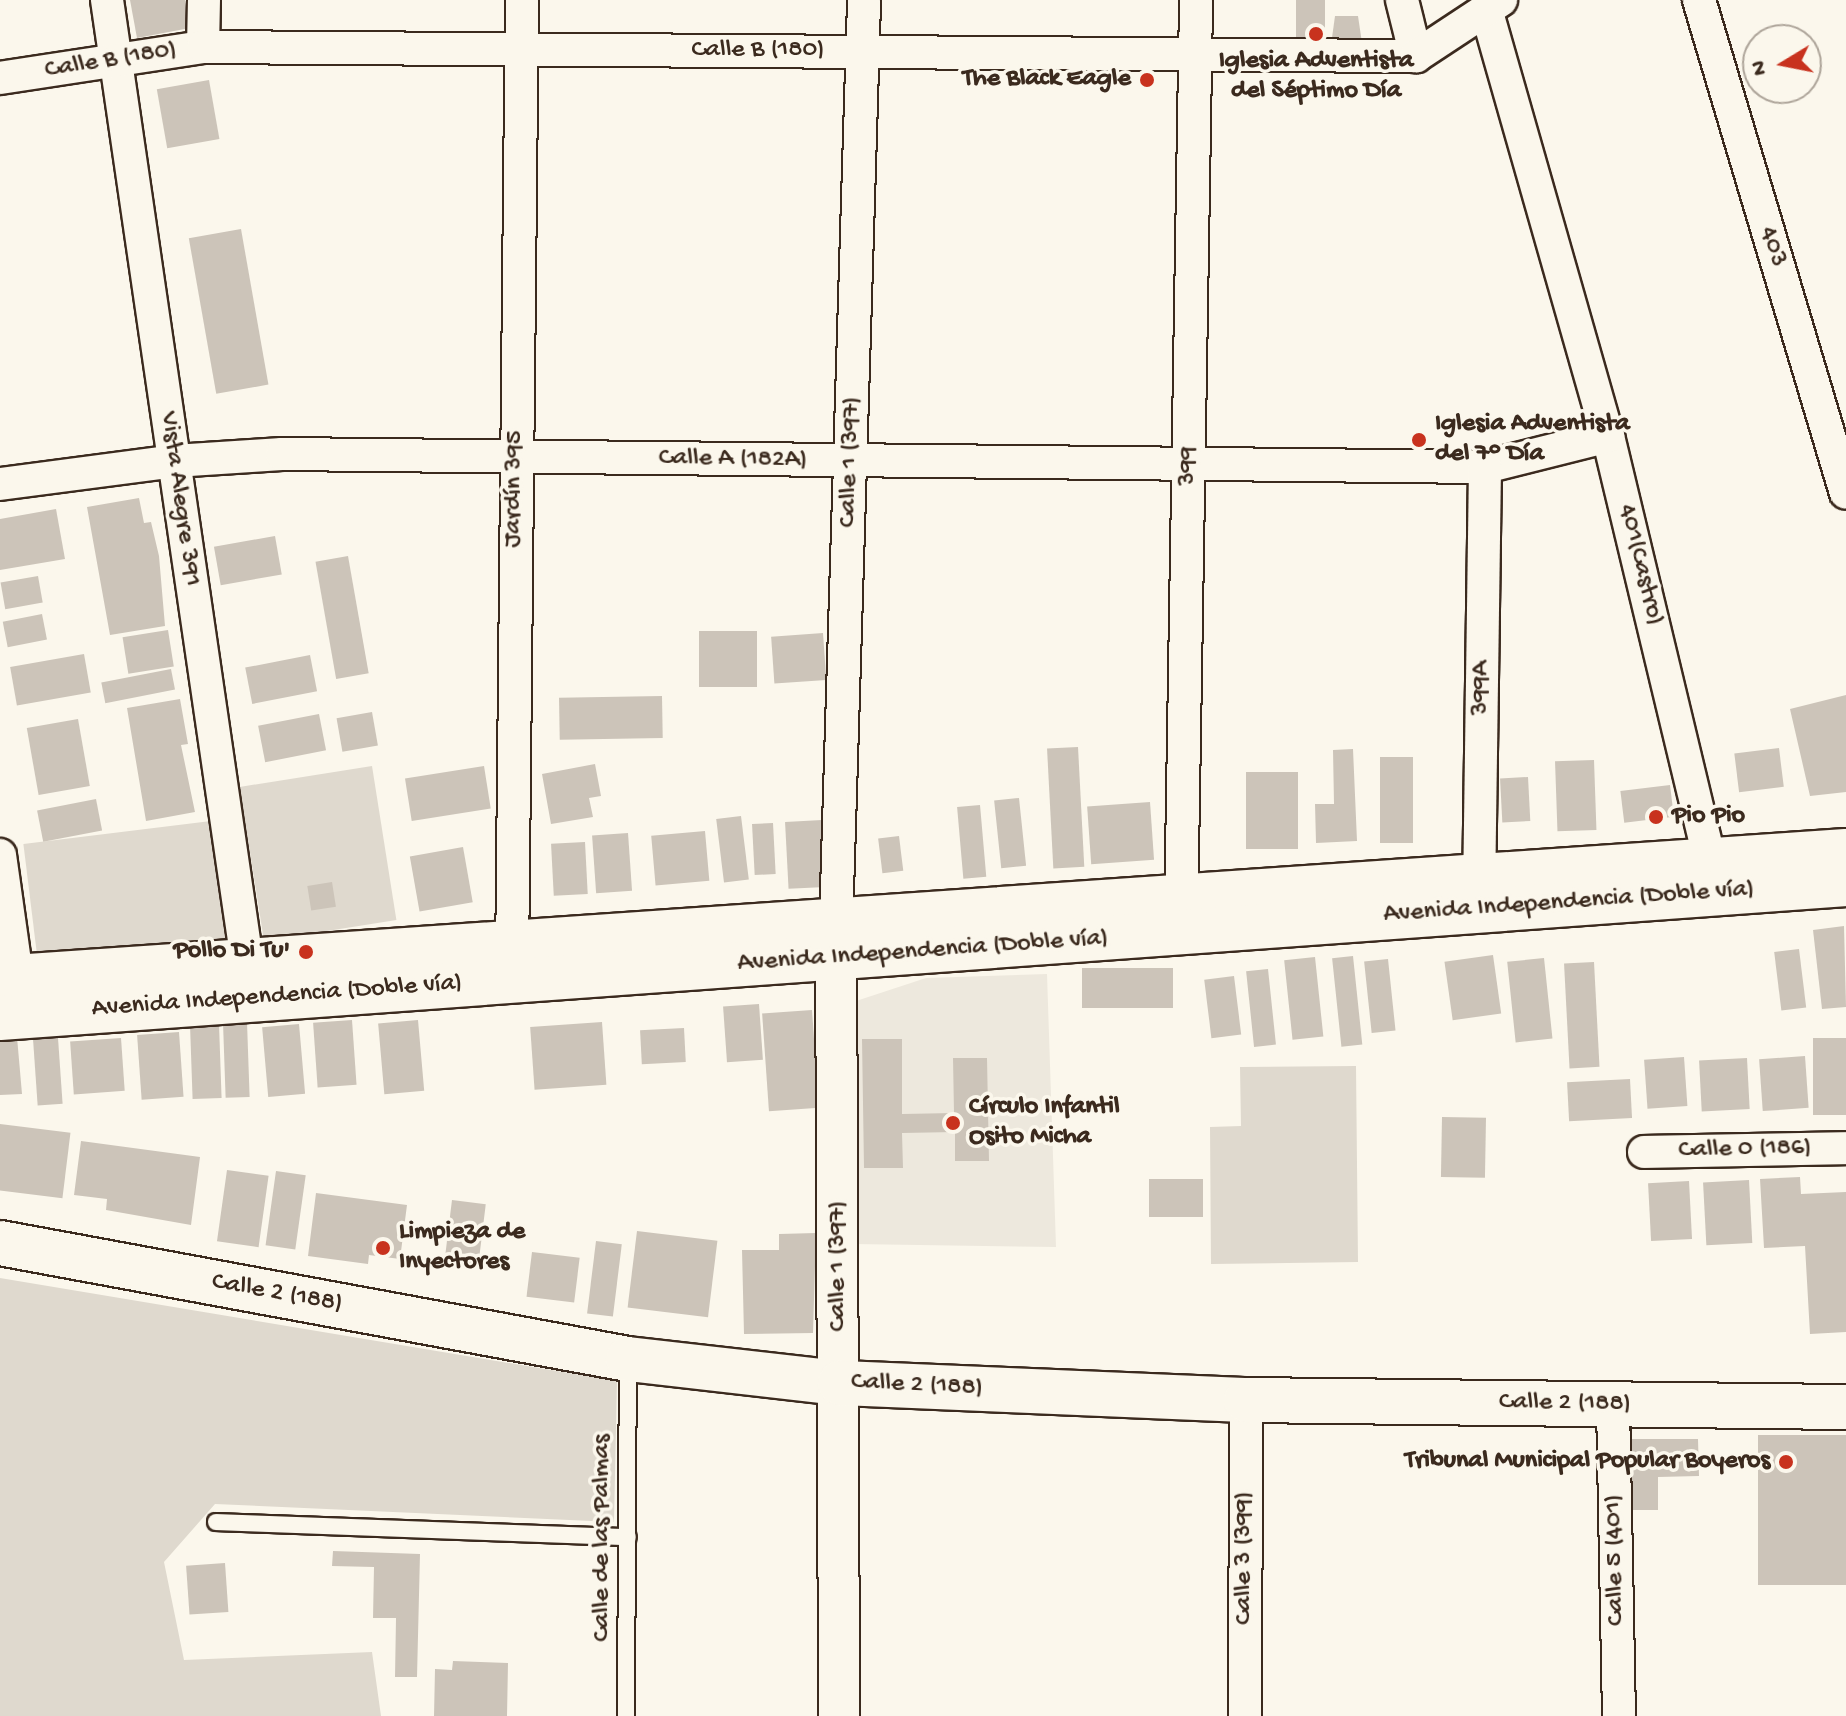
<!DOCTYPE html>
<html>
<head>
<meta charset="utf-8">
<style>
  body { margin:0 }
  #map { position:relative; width:1846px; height:1716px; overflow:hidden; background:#fbf7ec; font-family:"Gochi Hand",sans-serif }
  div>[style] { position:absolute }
  .built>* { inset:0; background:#ede8dd }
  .green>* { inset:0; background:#dfd9ce; transform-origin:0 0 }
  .building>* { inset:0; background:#ccc4b9; transform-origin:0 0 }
  .roads { filter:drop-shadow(2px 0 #3b2a1e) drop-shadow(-2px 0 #3b2a1e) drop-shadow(0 2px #3b2a1e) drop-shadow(0 -2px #3b2a1e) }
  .service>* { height:16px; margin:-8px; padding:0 8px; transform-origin:8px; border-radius:8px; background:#fbf7ec }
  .minor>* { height:32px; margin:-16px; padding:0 16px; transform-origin:16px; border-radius:16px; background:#fbf7ec }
  .tertiary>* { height:40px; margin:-20px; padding:0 20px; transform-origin:20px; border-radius:20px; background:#fbf7ec }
  .secondary>* { height:44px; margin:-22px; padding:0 22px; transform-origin:22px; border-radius:22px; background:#fbf7ec }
  .primary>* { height:44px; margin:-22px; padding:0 22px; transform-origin:22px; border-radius:22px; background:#fbf7ec }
  .dots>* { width:22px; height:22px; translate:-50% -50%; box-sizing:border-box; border:4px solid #fbf7ec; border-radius:50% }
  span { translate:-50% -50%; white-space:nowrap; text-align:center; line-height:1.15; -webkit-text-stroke:7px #fbf7ec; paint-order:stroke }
  .street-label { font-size:26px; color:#3b2a1e }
  .poi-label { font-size:26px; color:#3b2a1e; font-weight:700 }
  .right { translate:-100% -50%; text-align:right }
  .left { translate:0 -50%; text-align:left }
  .north { position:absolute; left:1742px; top:24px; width:80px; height:80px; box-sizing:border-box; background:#fbf7ec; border:2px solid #aea59a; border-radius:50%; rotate:260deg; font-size:22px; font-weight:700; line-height:32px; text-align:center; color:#3b2a1e }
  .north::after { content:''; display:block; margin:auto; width:28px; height:36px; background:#c8321e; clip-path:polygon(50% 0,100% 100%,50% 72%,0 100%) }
</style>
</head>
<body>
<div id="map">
  <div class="built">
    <div style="clip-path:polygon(1047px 974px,1056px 1247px,853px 1244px,853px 1002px,926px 978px)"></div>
  </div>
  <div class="green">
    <div style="left:372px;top:766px;width:156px;height:134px;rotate:81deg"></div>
    <div style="left:211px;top:821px;width:127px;height:189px;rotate:83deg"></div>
    <div style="clip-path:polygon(1356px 1066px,1358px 1262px,1211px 1264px,1210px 1127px,1241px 1126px,1240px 1067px)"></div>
    <div style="clip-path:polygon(0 1278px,617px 1381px,614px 1522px,215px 1504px,164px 1562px,184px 1660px,372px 1652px,381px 1716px,0 1716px)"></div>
  </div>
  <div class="building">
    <div style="clip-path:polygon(130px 0,185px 0,190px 28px,137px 38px)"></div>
    <div style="left:1296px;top:0;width:29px;height:44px"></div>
    <div style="clip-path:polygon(1335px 16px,1358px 16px,1362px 43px,1331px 45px)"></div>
    <div style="left:209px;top:80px;width:60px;height:53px;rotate:80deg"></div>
    <div style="left:241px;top:229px;width:158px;height:53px;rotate:80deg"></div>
    <div style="clip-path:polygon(139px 498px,144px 523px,151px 522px,159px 556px,165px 626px,110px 635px,87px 507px)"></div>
    <div style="clip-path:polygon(56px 509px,65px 559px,0 570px,0 519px)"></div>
    <div style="left:275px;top:536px;width:39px;height:62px;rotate:80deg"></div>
    <div style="left:348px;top:556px;width:119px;height:33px;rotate:80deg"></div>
    <div style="left:38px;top:576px;width:27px;height:38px;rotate:80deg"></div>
    <div style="left:42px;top:614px;width:26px;height:40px;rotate:79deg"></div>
    <div style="left:168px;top:630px;width:37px;height:46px;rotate:81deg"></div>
    <div style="left:699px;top:631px;width:58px;height:56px"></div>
    <div style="left:823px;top:633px;width:47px;height:52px;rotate:86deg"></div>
    <div style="left:84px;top:654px;width:39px;height:75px;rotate:80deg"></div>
    <div style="left:310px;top:655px;width:37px;height:66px;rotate:79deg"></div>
    <div style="left:171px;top:669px;width:21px;height:71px;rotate:79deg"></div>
    <div style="clip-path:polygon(1846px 695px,1846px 792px,1810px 796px,1790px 709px)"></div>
    <div style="left:662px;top:696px;width:42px;height:103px;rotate:89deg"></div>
    <div style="clip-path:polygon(180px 699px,188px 744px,181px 745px,195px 812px,146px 821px,127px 708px)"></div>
    <div style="left:372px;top:712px;width:34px;height:36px;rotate:80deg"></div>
    <div style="left:319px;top:714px;width:37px;height:62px;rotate:79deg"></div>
    <div style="left:78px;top:719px;width:68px;height:52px;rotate:80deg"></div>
    <div style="left:1078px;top:747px;width:120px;height:31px;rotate:87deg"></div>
    <div style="left:1779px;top:748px;width:39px;height:45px;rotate:83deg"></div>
    <div style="clip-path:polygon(1353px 749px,1357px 841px,1316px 843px,1315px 804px,1334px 804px,1333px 750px)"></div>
    <div style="left:1380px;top:757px;width:33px;height:86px"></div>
    <div style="left:1594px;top:760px;width:70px;height:39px;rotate:88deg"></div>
    <div style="clip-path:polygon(595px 764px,601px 796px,589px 798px,593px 817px,551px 824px,542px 774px)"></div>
    <div style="left:484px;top:766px;width:43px;height:80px;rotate:81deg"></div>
    <div style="left:1246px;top:772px;width:52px;height:77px"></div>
    <div style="left:1528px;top:777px;width:44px;height:28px;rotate:87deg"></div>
    <div style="left:1670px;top:785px;width:32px;height:50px;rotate:83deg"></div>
    <div style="left:1019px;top:798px;width:68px;height:25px;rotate:84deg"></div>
    <div style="left:96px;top:799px;width:32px;height:60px;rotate:79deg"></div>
    <div style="left:1150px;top:802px;width:58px;height:63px;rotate:86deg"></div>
    <div style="left:980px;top:805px;width:72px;height:23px;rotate:85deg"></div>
    <div style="left:741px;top:816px;width:64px;height:25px;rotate:83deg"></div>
    <div style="left:822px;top:820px;width:67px;height:37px;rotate:87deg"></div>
    <div style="left:773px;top:823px;width:51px;height:21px;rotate:87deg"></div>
    <div style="left:705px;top:831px;width:50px;height:54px;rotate:85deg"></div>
    <div style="left:628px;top:833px;width:58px;height:36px;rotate:86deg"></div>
    <div style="left:899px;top:836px;width:35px;height:21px;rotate:83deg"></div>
    <div style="left:585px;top:842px;width:52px;height:34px;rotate:87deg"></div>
    <div style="left:463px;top:847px;width:56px;height:54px;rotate:80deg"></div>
    <div style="left:332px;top:882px;width:25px;height:25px;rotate:81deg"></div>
    <div style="clip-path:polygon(1844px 926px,1846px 1007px,1822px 1009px,1813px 930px)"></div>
    <div style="left:1799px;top:949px;width:59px;height:25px;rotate:83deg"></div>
    <div style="left:1493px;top:955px;width:59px;height:49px;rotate:82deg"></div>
    <div style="left:1353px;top:956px;width:89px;height:21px;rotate:84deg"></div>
    <div style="left:1315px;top:957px;width:80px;height:31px;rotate:84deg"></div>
    <div style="left:1544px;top:958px;width:81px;height:37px;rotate:84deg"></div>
    <div style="left:1388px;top:959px;width:72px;height:24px;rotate:84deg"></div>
    <div style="left:1594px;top:962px;width:105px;height:30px;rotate:87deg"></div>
    <div style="left:1173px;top:968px;width:40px;height:91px;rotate:90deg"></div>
    <div style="left:1268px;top:969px;width:76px;height:22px;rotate:84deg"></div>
    <div style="left:1234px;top:976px;width:59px;height:30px;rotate:83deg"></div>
    <div style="left:759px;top:1004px;width:56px;height:36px;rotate:86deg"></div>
    <div style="left:812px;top:1010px;width:98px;height:50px;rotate:86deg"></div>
    <div style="left:352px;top:1020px;width:65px;height:39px;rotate:86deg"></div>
    <div style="left:418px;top:1020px;width:71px;height:40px;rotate:85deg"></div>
    <div style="left:247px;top:1022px;width:75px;height:24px;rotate:88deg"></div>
    <div style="left:602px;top:1022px;width:63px;height:72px;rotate:86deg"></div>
    <div style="left:219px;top:1024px;width:74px;height:29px;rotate:88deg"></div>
    <div style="left:299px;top:1024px;width:70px;height:37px;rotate:85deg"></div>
    <div style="left:684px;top:1028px;width:34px;height:44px;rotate:87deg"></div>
    <div style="left:179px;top:1032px;width:65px;height:42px;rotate:86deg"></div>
    <div style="clip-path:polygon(17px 1037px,22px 1094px,0 1095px,0 1038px)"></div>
    <div style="left:58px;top:1038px;width:66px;height:25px;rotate:86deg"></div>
    <div style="left:121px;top:1038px;width:53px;height:51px;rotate:86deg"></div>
    <div style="left:1846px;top:1038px;width:77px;height:33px;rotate:90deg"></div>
    <div style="clip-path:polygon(862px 1039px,902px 1039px,902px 1114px,954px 1113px,953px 1058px,987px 1058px,989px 1161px,955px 1161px,955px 1132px,902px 1133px,903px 1168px,864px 1168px)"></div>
    <div style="left:1805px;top:1056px;width:52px;height:46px;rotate:86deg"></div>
    <div style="left:1684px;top:1057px;width:49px;height:40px;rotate:86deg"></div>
    <div style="left:1747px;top:1058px;width:51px;height:48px;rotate:87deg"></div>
    <div style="left:1630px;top:1079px;width:39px;height:63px;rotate:87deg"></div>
    <div style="left:1442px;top:1117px;width:44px;height:60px;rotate:1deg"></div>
    <div style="left:0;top:1124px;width:71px;height:66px;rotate:7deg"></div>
    <div style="clip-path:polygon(81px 1141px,200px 1157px,191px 1225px,106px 1210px,107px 1199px,74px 1195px)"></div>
    <div style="left:227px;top:1170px;width:42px;height:72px;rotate:8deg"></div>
    <div style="left:276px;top:1171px;width:30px;height:75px;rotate:8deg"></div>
    <div style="clip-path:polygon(1800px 1177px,1801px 1194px,1846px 1192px,1846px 1332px,1810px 1334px,1805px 1246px,1764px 1248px,1760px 1179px)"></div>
    <div style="left:1149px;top:1179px;width:54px;height:38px"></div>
    <div style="left:1749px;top:1180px;width:63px;height:46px;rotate:87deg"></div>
    <div style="left:1689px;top:1181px;width:58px;height:41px;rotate:87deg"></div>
    <div style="clip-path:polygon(316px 1193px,407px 1205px,400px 1259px,369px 1255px,368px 1264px,308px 1256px)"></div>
    <div style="left:452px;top:1200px;width:34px;height:65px;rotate:7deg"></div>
    <div style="left:637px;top:1231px;width:81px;height:77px;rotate:7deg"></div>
    <div style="clip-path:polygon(816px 1233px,813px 1333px,744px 1334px,742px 1250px,779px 1250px,779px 1234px)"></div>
    <div style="left:596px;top:1241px;width:26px;height:73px;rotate:7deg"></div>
    <div style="left:532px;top:1252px;width:48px;height:45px;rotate:7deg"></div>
    <div style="left:1846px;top:1435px;width:150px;height:88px;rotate:90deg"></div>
    <div style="clip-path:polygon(1631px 1439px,1698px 1439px,1699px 1476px,1658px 1477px,1658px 1510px,1632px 1510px)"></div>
    <div style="clip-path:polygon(333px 1551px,420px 1554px,417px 1677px,395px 1677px,396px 1618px,373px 1618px,374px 1567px,332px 1566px)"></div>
    <div style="left:225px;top:1563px;width:49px;height:39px;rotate:86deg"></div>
    <div style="clip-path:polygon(453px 1661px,508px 1663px,507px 1716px,434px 1716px,435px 1669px,452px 1670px)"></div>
  </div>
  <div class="roads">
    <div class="service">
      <div style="left:216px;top:1522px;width:412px;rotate:2.1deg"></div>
      <div style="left:626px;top:1716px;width:354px;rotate:-89.7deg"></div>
    </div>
    <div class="minor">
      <div style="left:107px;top:0;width:992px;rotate:81.71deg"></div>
      <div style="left:1402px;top:0;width:58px;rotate:76deg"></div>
      <div style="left:1699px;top:0;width:514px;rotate:73.4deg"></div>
      <div style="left:1486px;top:9px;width:444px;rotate:74.1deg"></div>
      <div style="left:1608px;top:436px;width:457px;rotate:76.5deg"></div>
      <div style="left:203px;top:47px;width:47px;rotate:-88.8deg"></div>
      <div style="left:0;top:78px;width:205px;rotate:-8.7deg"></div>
      <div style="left:203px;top:47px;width:1213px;rotate:0.43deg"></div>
      <div style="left:1416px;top:56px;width:102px;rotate:-33.4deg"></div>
      <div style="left:0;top:484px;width:176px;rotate:-7.5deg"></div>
      <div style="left:174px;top:461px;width:108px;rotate:-3.7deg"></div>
      <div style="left:282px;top:454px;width:1203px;rotate:0.62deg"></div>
      <div style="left:1485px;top:467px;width:127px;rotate:-14.1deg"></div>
      <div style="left:0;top:855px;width:144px;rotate:82deg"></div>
      <div style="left:1479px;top:896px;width:429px;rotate:-89.2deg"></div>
      <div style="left:1181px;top:917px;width:917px;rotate:-89.06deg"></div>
      <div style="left:836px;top:924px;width:924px;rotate:-88.26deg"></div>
      <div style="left:512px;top:965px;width:965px;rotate:-89.41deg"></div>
      <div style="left:1644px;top:1152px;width:202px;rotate:-1.1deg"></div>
      <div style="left:1613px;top:1404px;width:312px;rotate:88.9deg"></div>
      <div style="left:1245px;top:1716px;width:316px;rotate:-89.8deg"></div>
    </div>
    <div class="tertiary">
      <div style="left:836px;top:924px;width:792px;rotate:89.78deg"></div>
    </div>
    <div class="secondary">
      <div style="left:0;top:1243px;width:639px;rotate:10.47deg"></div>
      <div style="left:628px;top:1359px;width:213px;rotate:6.5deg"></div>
      <div style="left:840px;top:1383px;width:406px;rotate:2.4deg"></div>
      <div style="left:1246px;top:1400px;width:600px;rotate:0.67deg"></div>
    </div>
    <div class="primary">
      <div style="left:0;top:978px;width:1850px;rotate:-3.94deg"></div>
      <div style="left:0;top:1018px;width:1851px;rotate:-4.15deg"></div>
    </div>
  </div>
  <div class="dots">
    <div style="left:1316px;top:34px;background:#c8321e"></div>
    <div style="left:1147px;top:80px;background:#c8321e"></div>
    <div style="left:1419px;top:440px;background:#c8321e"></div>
    <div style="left:1656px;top:817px;background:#c8321e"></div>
    <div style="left:306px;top:952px;background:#c8321e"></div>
    <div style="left:953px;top:1123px;background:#c8321e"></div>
    <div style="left:383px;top:1248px;background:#c8321e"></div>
    <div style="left:1786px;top:1462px;background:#c8321e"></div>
  </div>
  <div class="street-label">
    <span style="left:758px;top:51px">Calle B (180)</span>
    <span style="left:111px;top:61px;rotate:-9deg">Calle B (180)</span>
    <span style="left:1772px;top:247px;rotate:73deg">403</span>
    <span style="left:733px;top:460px;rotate:1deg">Calle A (182A)</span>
    <span style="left:851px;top:462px;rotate:-88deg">Calle 1 (397)</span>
    <span style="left:1189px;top:466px;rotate:-89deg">399</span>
    <span style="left:515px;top:489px;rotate:-89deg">Jardín 395</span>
    <span style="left:179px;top:499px;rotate:82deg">Vista Alegre 391</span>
    <span style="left:1640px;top:565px;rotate:76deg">401(Castro)</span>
    <span style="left:1482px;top:688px;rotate:-89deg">399A</span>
    <span style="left:1569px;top:903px;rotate:-4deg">Avenida Independencia (Doble vía)</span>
    <span style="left:923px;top:952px;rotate:-4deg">Avenida Independencia (Doble vía)</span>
    <span style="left:277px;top:997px;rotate:-4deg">Avenida Independencia (Doble vía)</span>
    <span style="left:1745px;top:1150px;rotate:-1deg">Calle 0 (186)</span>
    <span style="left:839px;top:1266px;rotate:-90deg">Calle 1 (397)</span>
    <span style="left:277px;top:1294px;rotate:10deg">Calle 2 (188)</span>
    <span style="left:917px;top:1386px;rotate:3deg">Calle 2 (188)</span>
    <span style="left:1565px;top:1404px;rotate:1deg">Calle 2 (188)</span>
    <span style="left:603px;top:1538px;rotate:-90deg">Calle de las Palmas</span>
    <span style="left:1245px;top:1558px;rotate:-90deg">Calle 3 (399)</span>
    <span style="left:1616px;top:1560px;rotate:-91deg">Calle 5 (401)</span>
  </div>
  <div class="poi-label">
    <span style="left:1316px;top:77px">Iglesia Adventista<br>del Séptimo Día</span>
    <span class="right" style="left:1131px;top:80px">The Black Eagle</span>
    <span class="left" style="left:1435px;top:440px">Iglesia Adventista<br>del 7° Día</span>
    <span class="left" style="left:1672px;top:817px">Pio Pio</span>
    <span class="right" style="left:290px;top:952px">Pollo Di Tu'</span>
    <span class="left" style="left:969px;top:1123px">Círculo Infantil<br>Osito Micha</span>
    <span class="left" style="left:399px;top:1248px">Limpieza de<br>Inyectores</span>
    <span class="right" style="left:1770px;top:1462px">Tribunal Municipal Popular Boyeros</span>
  </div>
  <div class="north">N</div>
</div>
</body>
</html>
